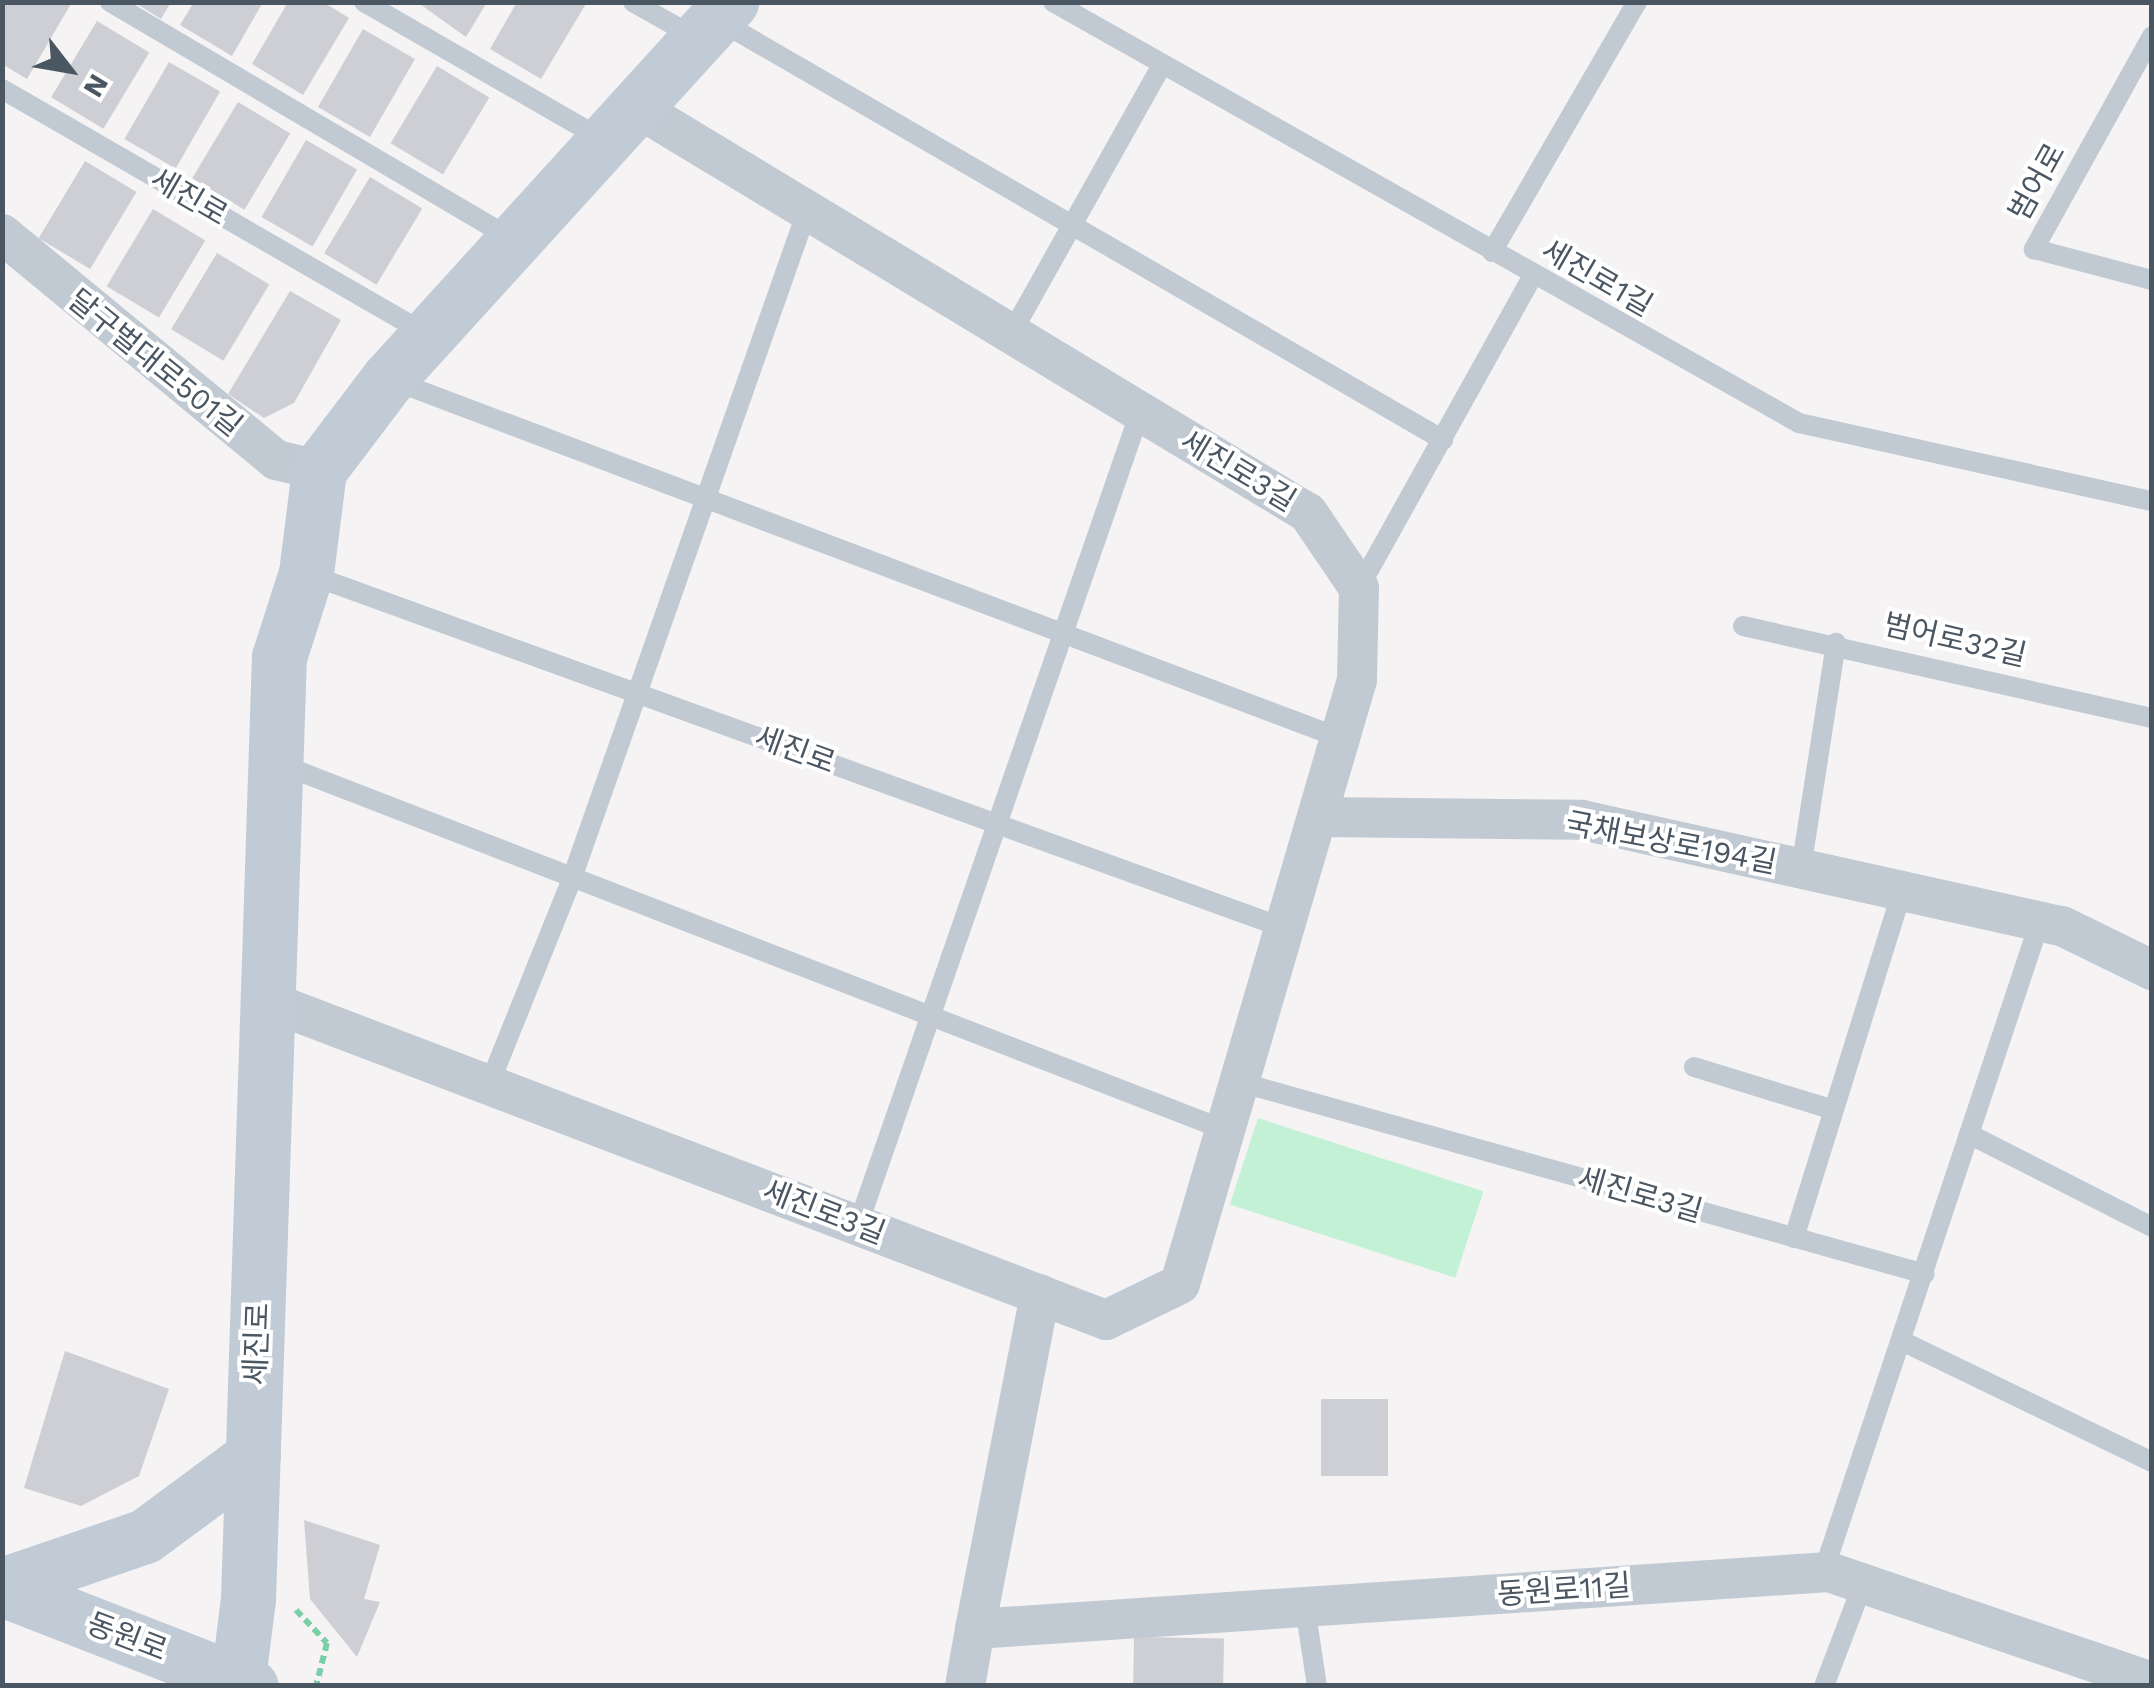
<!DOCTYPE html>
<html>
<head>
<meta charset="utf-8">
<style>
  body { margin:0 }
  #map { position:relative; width:2154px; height:1688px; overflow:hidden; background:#f5f3f3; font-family:"Work Sans","Noto Sans KR",sans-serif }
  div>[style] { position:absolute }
  .green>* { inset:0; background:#c3f1d5; transform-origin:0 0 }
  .building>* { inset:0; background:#cdcfd5; transform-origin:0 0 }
  .path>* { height:6px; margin-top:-3px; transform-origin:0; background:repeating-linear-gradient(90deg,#7ad0a6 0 8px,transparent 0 13px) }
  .lane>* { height:20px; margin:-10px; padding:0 10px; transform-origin:10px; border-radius:10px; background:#c1cad2 }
  .street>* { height:40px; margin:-20px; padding:0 20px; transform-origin:20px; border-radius:20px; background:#c1cad2 }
  .secondary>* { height:55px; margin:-27.5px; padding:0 27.5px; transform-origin:27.5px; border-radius:27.5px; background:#c1cbd6 }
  span { translate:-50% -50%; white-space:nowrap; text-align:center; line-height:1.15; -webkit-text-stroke:8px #fff; paint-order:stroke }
  .street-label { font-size:30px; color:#4a5661 }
  .frame { position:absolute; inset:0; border:5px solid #4a5661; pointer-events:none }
  .north { position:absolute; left:20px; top:20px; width:100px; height:100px; -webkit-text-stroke:8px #fff; paint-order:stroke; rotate:121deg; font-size:28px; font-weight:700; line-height:40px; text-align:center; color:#4a5661 }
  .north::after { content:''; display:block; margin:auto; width:35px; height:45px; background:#4a5661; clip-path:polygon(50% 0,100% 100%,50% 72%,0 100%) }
</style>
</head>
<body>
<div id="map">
  <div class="green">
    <div style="left:1258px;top:1118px;width:237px;height:91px;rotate:18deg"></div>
  </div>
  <div class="building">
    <div style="clip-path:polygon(2px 2px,72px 2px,27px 79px,2px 64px)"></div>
    <div style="clip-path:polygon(134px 2px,171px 2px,161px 19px)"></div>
    <div style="clip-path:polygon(194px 2px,263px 2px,232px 56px,180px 25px)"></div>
    <div style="clip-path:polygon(288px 2px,323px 2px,349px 18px,303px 95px,252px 64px)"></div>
    <div style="clip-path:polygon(417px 2px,487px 2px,466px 37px)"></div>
    <div style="clip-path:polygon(517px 2px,587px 2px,541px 79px,490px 49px)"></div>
    <div style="left:97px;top:21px;width:61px;height:89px;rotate:31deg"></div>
    <div style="left:363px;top:29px;width:60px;height:90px;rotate:30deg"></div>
    <div style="left:169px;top:62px;width:59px;height:89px;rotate:30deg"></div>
    <div style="left:437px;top:66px;width:61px;height:90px;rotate:31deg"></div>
    <div style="left:238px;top:102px;width:61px;height:89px;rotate:31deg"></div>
    <div style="left:306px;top:140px;width:59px;height:89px;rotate:30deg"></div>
    <div style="left:85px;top:161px;width:60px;height:90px;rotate:31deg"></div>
    <div style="left:370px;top:177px;width:61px;height:89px;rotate:31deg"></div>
    <div style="left:153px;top:209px;width:61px;height:90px;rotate:31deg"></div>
    <div style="left:217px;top:253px;width:61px;height:89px;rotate:31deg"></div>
    <div style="clip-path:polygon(290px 291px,341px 320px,294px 403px,264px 418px,228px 394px)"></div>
    <div style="clip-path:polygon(65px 1351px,169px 1389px,139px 1476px,81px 1506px,24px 1488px)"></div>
    <div style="left:1388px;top:1399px;width:77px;height:67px;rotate:90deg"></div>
    <div style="clip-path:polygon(304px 1520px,380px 1545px,364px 1599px,380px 1602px,357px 1657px,310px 1599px)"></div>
    <div style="left:1134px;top:1637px;width:90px;height:49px;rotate:1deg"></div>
  </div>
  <div class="path">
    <div style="left:296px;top:1610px;width:45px;rotate:46.8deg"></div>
    <div style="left:327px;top:1643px;width:44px;rotate:104.3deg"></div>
  </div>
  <div class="lane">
    <div style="left:110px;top:2px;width:468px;rotate:30.5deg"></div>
    <div style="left:364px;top:2px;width:277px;rotate:29.9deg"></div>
    <div style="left:633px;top:2px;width:73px;rotate:29.7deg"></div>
    <div style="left:1053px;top:2px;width:857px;rotate:29.44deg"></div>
    <div style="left:1799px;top:423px;width:362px;rotate:12.5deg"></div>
    <div style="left:718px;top:20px;width:838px;rotate:30.08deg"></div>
    <div style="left:2152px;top:36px;width:244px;rotate:119deg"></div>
    <div style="left:2034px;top:249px;width:122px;rotate:14.7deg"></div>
    <div style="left:2px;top:89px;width:491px;rotate:30deg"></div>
    <div style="left:1492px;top:252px;width:289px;rotate:-59.9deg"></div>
    <div style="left:1011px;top:334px;width:308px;rotate:-60.7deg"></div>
    <div style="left:392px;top:380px;width:1013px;rotate:20.69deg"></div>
    <div style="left:308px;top:574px;width:1038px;rotate:19.94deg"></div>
    <div style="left:1359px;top:588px;width:359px;rotate:-60.9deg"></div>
    <div style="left:1743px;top:626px;width:419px;rotate:12.7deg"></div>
    <div style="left:280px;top:764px;width:1013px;rotate:21.17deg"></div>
    <div style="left:1801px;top:869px;width:229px;rotate:-81.2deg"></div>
    <div style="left:1694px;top:1067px;width:146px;rotate:17.1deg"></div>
    <div style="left:1239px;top:1082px;width:712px;rotate:15.64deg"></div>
    <div style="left:489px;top:1085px;width:220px;rotate:-68.1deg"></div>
    <div style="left:571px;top:881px;width:710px;rotate:-70.6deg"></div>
    <div style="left:1969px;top:1134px;width:205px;rotate:26.9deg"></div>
    <div style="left:858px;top:1225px;width:861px;rotate:-70.87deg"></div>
    <div style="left:1794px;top:1238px;width:363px;rotate:-72.7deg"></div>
    <div style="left:1904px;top:1342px;width:276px;rotate:25.8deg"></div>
    <div style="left:1823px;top:1573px;width:687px;rotate:-71.59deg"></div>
    <div style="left:1305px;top:1607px;width:80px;rotate:81.4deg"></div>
    <div style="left:1824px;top:1686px;width:109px;rotate:-69.1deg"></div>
  </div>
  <div class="street">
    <div style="left:2px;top:234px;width:355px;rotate:39.5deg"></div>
    <div style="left:276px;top:460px;width:44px;rotate:13.1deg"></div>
    <div style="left:1317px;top:817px;width:265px;rotate:0.6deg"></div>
    <div style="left:1582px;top:820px;width:492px;rotate:12.5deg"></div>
    <div style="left:2062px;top:926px;width:100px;rotate:26.1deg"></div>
    <div style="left:268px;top:1001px;width:897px;rotate:20.84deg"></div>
    <div style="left:1106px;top:1320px;width:82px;rotate:-25.9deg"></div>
    <div style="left:1180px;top:1284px;width:629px;rotate:-73.67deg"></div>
    <div style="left:1357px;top:680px;width:92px;rotate:-88.8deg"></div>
    <div style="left:1359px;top:588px;width:91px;rotate:-124.2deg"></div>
    <div style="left:1308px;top:513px;width:785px;rotate:-148.86deg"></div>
    <div style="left:975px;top:1629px;width:341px;rotate:-79deg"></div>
    <div style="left:965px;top:1686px;width:58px;rotate:-80deg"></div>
    <div style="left:975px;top:1629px;width:856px;rotate:-3.82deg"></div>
    <div style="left:1829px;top:1572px;width:341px;rotate:18.8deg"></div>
  </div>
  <div class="secondary">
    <div style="left:2px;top:1585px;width:151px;rotate:-18.9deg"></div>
    <div style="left:145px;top:1536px;width:134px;rotate:-36.5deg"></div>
    <div style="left:2px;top:1589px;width:267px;rotate:21.3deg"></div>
    <div style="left:237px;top:1686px;width:88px;rotate:-82.8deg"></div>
    <div style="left:248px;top:1599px;width:943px;rotate:-88.12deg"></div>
    <div style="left:279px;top:657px;width:88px;rotate:-72.2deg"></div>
    <div style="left:306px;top:573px;width:104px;rotate:-82.8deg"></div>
    <div style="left:319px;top:470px;width:114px;rotate:-52.8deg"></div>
    <div style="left:388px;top:379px;width:510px;rotate:-47.7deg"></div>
  </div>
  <div class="street-label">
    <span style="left:2037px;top:182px;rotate:-61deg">범어로</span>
    <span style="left:189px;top:197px;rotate:30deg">세진로</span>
    <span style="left:1597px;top:278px;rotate:30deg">세진로1길</span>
    <span style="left:155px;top:363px;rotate:39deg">달구벌대로501길</span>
    <span style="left:1238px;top:471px;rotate:31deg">세진로3길</span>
    <span style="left:1955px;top:640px;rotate:13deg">범어로32길</span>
    <span style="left:795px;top:750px;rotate:20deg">세진로</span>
    <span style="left:1671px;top:843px;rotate:11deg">국채보상로194길</span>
    <span style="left:1640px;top:1195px;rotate:16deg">세진로3길</span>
    <span style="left:824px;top:1212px;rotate:21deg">세진로3길</span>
    <span style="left:257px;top:1344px;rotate:-88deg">세진로</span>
    <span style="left:1564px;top:1590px;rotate:-4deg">동원로11길</span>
    <span style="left:127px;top:1637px;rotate:21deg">동원로</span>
  </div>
  <div class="frame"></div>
  <div class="north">N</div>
</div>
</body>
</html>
